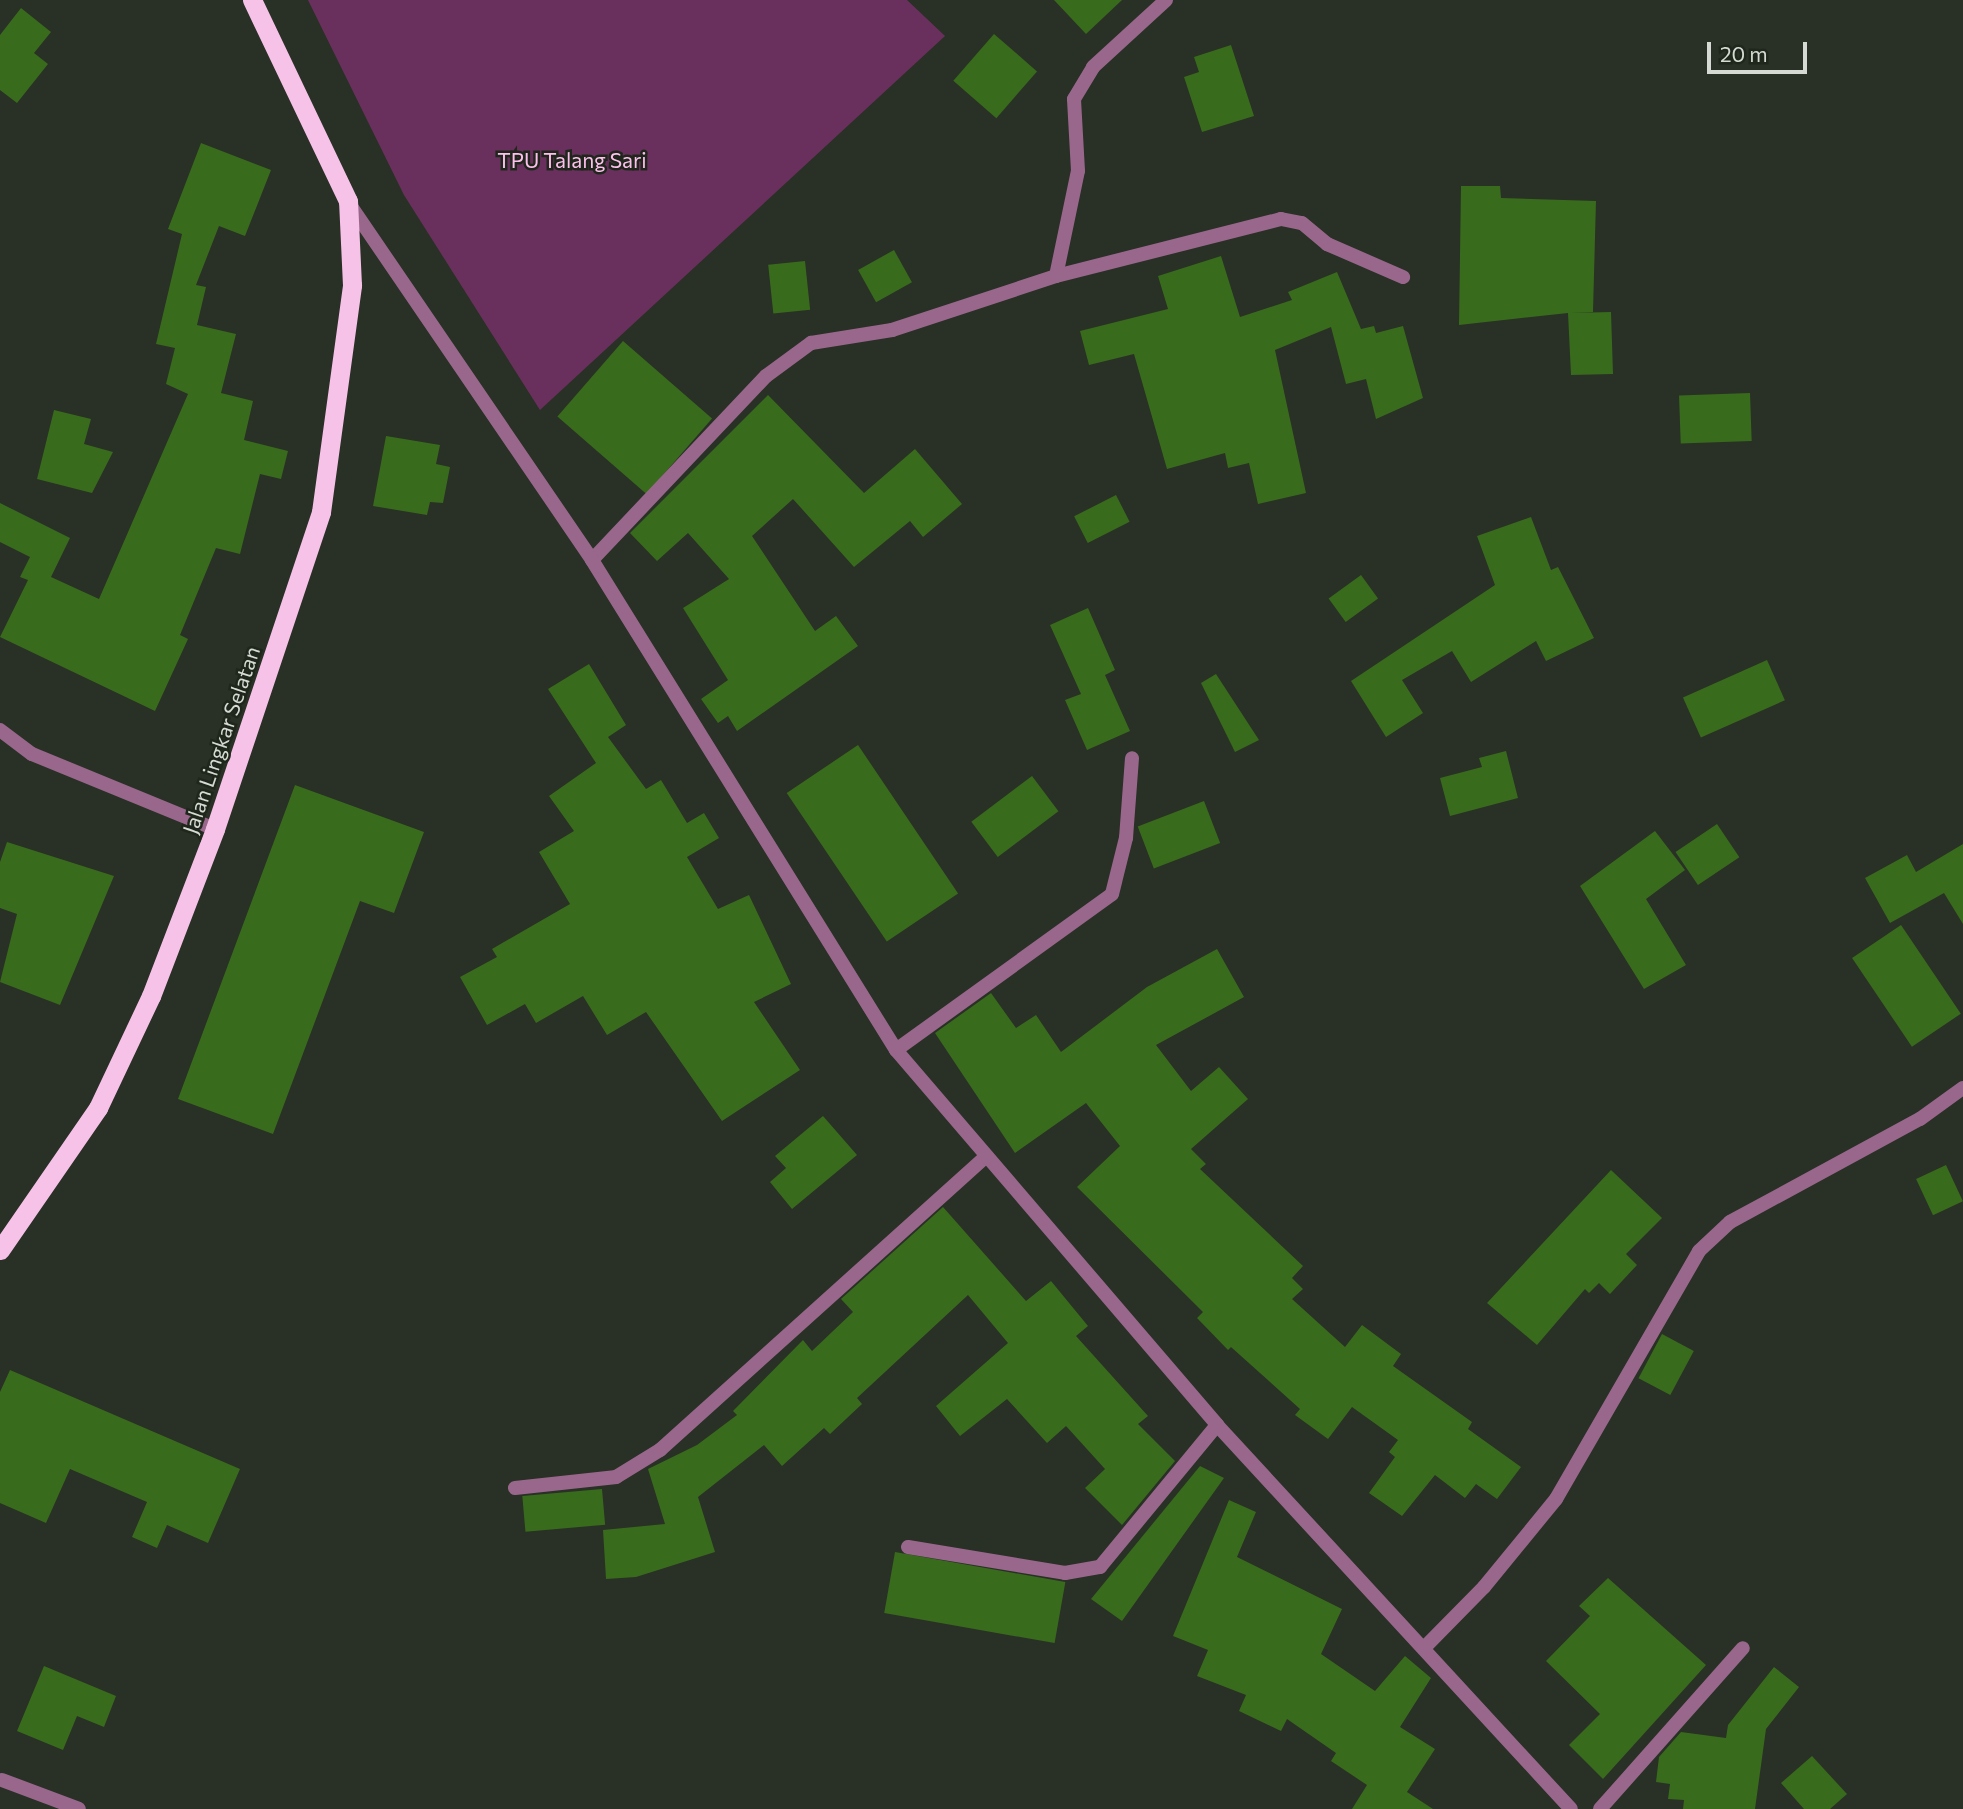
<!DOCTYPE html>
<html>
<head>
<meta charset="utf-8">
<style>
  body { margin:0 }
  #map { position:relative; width:1963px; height:1809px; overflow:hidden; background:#293026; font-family:Commissioner,sans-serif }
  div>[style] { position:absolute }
  .green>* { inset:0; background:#6a305d }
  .building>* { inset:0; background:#396b1c; transform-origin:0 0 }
  .service>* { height:14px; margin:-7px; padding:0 7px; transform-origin:7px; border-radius:7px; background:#99678c }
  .minor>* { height:14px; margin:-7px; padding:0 7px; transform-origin:7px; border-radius:7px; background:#99678c }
  .tertiary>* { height:14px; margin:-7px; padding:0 7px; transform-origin:7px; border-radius:7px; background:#99678c }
  .trunk>* { height:19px; margin:-9.5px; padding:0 9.5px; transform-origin:9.5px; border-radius:9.5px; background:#f7c2e8 }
  span { translate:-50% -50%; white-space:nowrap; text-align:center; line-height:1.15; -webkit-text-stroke:5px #1f271c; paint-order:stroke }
  .park-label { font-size:21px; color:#fdbfec }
  .street-label { font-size:21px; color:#d5dad3 }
  .scale { position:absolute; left:1707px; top:42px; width:100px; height:32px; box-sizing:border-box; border:4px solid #d5dad3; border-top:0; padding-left:9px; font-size:21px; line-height:24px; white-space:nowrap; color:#d5dad3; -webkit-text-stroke:5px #1f271c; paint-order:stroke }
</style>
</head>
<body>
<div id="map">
  <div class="green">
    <div style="clip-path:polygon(308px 0,907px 0,945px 36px,540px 410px,404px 195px)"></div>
  </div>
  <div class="building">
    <div style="clip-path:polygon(1054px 0,1122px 0,1086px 34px)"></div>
    <div style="clip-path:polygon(21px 8px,51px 32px,34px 53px,48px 64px,17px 103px,0 90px,0 35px)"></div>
    <div style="left:994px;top:34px;width:57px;height:62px;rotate:41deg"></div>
    <div style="clip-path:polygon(1231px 45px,1254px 116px,1202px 132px,1184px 77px,1199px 72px,1194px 57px)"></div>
    <div style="clip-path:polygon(201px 143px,271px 170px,245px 236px,219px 226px,196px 285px,206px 287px,197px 325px,236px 334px,221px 393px,253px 401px,244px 440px,288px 451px,281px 479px,260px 474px,240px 554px,216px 548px,180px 635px,188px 639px,155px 711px,0 637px,28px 580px,20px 577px,30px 557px,0 542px,0 503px,70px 538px,51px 577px,99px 599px,188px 394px,166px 384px,175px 348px,156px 344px,182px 234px,168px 229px)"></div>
    <div style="clip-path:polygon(1461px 186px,1500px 186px,1501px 198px,1596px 201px,1593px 312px,1570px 313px,1611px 312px,1613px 374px,1571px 375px,1568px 313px,1459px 325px)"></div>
    <div style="left:894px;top:250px;width:37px;height:41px;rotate:61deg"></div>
    <div style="clip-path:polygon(1221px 256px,1240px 317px,1292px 300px,1288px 292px,1337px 272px,1361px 329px,1374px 326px,1376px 333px,1403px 326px,1423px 398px,1376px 419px,1366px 379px,1346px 384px,1331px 327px,1275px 350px,1306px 493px,1258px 504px,1249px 463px,1228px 468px,1225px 453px,1167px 469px,1134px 354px,1089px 365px,1080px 331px,1168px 309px,1158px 276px)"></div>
    <div style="left:805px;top:261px;width:49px;height:37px;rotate:84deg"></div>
    <div style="left:623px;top:341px;width:118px;height:100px;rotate:41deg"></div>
    <div style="left:1750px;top:393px;width:48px;height:71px;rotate:88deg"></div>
    <div style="clip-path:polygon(768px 395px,864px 493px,915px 449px,962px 504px,923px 537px,910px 521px,854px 567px,793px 499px,752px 536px,815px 631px,836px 616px,858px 646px,737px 731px,728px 716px,718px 723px,701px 699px,728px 680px,683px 608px,729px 579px,688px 533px,657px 561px,630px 533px)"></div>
    <div style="clip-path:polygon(54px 410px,91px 419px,84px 444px,113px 452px,92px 493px,37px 479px)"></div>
    <div style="clip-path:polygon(386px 436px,440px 445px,436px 464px,450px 467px,443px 503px,430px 502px,427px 515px,373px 506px)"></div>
    <div style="left:1116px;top:495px;width:30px;height:47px;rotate:63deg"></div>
    <div style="clip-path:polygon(1531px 517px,1551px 570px,1558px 567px,1594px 638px,1546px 661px,1536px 641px,1471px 682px,1452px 651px,1402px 680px,1423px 713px,1386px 737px,1351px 681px,1495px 585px,1477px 536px)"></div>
    <div style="left:1361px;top:575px;width:29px;height:40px;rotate:54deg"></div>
    <div style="clip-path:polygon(1088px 608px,1115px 670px,1105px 675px,1130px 731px,1087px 750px,1065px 700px,1081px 694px,1050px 625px)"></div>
    <div style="left:1767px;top:660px;width:44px;height:92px;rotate:66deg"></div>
    <div style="clip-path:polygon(589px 664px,626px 725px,608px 737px,646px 789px,661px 780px,687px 823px,704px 813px,719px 838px,687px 857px,718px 909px,749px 895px,791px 984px,754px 1002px,800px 1070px,722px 1121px,646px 1012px,607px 1035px,583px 996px,536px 1023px,525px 1004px,487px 1025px,460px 977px,497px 957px,492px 949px,570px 904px,539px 852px,574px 831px,549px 796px,596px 763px,548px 689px)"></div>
    <div style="clip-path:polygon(1216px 674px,1259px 740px,1235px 752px,1201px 683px)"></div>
    <div style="left:858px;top:745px;width:179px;height:86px;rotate:56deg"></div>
    <div style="clip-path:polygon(1506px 751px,1518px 798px,1450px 816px,1440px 778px,1482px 767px,1479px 758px)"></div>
    <div style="left:1032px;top:776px;width:44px;height:76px;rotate:53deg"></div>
    <div style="clip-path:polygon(295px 785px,424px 832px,394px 913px,360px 901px,273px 1134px,178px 1099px)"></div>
    <div style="left:1204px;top:801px;width:45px;height:71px;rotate:69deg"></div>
    <div style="left:1717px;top:824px;width:40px;height:50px;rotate:56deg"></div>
    <div style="clip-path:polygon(1655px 831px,1685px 870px,1646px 899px,1686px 965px,1644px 989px,1580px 886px)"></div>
    <div style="clip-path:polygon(7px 842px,114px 876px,60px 1005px,0 982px,17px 914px,0 908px,0 862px)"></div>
    <div style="clip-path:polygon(1963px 844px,1963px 924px,1944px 893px,1890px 923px,1865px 878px,1907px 855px,1916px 872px)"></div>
    <div style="left:1901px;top:925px;width:107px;height:59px;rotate:56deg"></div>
    <div style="clip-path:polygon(1217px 949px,1244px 997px,1156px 1045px,1191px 1091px,1219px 1067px,1248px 1099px,1191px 1149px,1206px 1164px,1200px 1169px,1303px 1266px,1292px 1278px,1303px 1289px,1292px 1299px,1345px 1347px,1362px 1325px,1401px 1354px,1393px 1366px,1472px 1422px,1468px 1429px,1521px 1467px,1497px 1499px,1476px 1484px,1465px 1498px,1435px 1475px,1402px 1516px,1369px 1493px,1395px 1457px,1389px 1452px,1398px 1440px,1352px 1407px,1328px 1439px,1295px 1415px,1300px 1409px,1231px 1347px,1228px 1350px,1197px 1318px,1203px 1312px,1077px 1187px,1120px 1146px,1086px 1103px,1015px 1153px,935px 1033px,991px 993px,1016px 1028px,1036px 1015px,1061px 1052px,1147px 987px)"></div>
    <div style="clip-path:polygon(823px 1116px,857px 1155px,792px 1209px,770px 1182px,786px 1168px,775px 1156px)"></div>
    <div style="left:1946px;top:1165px;width:40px;height:33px;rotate:65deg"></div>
    <div style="clip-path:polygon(1611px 1170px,1662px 1218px,1626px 1254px,1637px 1265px,1610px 1294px,1599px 1283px,1589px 1293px,1585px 1289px,1537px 1345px,1487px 1303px)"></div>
    <div style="clip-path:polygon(943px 1207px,1026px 1301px,1051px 1281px,1088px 1326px,1076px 1336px,1148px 1416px,1138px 1424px,1175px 1461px,1122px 1525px,1085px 1488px,1105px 1469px,1066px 1426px,1047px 1443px,1007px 1399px,960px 1436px,936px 1406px,1008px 1343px,968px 1295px,857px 1398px,862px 1404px,830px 1434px,824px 1428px,782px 1466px,764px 1445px,698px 1497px,715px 1552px,636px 1577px,606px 1579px,603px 1530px,665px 1524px,648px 1469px,697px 1445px,737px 1415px,733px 1411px,803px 1340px,812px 1351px,853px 1312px,841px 1299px)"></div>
    <div style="left:1662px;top:1334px;width:36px;height:50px;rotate:28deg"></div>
    <div style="clip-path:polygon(10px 1370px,240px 1469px,208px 1543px,167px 1525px,157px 1548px,132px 1537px,147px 1502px,70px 1469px,46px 1523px,0 1503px,0 1392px)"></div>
    <div style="clip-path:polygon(1200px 1466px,1224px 1478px,1122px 1621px,1091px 1599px)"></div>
    <div style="left:602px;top:1489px;width:36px;height:80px;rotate:85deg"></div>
    <div style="clip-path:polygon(1229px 1500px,1256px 1512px,1237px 1557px,1342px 1609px,1321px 1654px,1375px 1691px,1405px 1656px,1431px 1678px,1400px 1727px,1435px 1749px,1407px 1792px,1433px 1809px,1352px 1809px,1367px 1785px,1331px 1761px,1336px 1753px,1287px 1719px,1281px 1731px,1239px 1711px,1246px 1695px,1197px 1676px,1208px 1650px,1173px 1636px)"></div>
    <div style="left:895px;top:1552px;width:173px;height:62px;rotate:10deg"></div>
    <div style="clip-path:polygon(1608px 1578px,1706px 1665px,1603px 1779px,1569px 1745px,1600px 1714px,1546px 1661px,1590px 1616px,1579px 1606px)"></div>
    <div style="clip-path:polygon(44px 1666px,116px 1696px,104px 1727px,77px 1716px,63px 1750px,17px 1731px)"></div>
    <div style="clip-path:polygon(1774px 1667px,1799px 1687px,1766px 1729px,1755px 1809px,1683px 1809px,1684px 1800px,1668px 1799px,1670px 1784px,1656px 1782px,1659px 1757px,1681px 1732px,1726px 1738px,1728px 1725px)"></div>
    <div style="clip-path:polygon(1812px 1756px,1847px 1794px,1830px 1809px,1804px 1809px,1781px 1783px)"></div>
  </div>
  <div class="service">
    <div style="left:908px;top:1547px;width:159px;rotate:9.4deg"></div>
    <div style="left:1065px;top:1573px;width:36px;rotate:-10deg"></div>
    <div style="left:1100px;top:1567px;width:184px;rotate:-50.5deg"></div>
  </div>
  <div class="minor">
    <div style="left:1056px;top:276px;width:107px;rotate:-78.2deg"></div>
    <div style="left:1078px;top:171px;width:72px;rotate:-93.2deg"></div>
    <div style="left:1074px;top:99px;width:37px;rotate:-59deg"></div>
    <div style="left:1093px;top:67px;width:99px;rotate:-42.5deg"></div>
    <div style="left:592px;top:560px;width:253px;rotate:-46.6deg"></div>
    <div style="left:766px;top:376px;width:56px;rotate:-36.3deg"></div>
    <div style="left:811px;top:343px;width:82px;rotate:-9.1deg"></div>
    <div style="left:892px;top:330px;width:173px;rotate:-18.2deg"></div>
    <div style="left:1056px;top:276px;width:232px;rotate:-14.2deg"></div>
    <div style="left:1281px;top:219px;width:21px;rotate:11deg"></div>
    <div style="left:1302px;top:223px;width:33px;rotate:40deg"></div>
    <div style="left:1327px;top:244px;width:83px;rotate:23.5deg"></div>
    <div style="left:0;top:730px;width:40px;rotate:37deg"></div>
    <div style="left:32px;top:754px;width:198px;rotate:22.3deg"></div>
    <div style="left:896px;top:1050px;width:266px;rotate:-35.8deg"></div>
    <div style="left:1112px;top:894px;width:58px;rotate:-76deg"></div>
    <div style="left:1126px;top:838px;width:80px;rotate:-85.7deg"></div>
    <div style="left:515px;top:1488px;width:102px;rotate:-6.2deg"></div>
    <div style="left:616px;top:1477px;width:52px;rotate:-31.5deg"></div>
    <div style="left:660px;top:1450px;width:438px;rotate:-42deg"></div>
    <div style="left:1425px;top:1647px;width:84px;rotate:-45.5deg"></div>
    <div style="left:1484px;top:1587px;width:114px;rotate:-50.7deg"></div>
    <div style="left:1556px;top:1499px;width:286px;rotate:-60deg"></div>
    <div style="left:1699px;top:1251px;width:42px;rotate:-43.1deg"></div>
    <div style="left:1730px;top:1222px;width:216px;rotate:-28.5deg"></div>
    <div style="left:1920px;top:1119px;width:53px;rotate:-35.8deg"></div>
    <div style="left:2px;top:1780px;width:82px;rotate:20.6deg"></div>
    <div style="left:1600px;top:1809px;width:215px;rotate:-48.4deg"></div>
  </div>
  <div class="tertiary">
    <div style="left:348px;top:202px;width:433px;rotate:55.7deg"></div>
    <div style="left:592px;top:560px;width:577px;rotate:58.18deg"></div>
    <div style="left:896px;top:1050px;width:494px;rotate:49.4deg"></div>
    <div style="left:1217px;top:1425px;width:522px;rotate:47.33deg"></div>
  </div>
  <div class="trunk">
    <div style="left:0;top:1250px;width:173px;rotate:-55.4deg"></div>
    <div style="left:98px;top:1108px;width:124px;rotate:-64.7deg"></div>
    <div style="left:151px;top:996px;width:179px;rotate:-69deg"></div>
    <div style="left:215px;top:829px;width:334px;rotate:-71.5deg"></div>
    <div style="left:321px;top:512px;width:229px;rotate:-82.2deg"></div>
    <div style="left:352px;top:285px;width:84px;rotate:-92.7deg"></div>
    <div style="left:348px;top:201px;width:223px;rotate:-115.5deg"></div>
  </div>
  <div class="park-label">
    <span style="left:572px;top:160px">TPU Talang Sari</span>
  </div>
  <div class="street-label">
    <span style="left:221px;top:740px;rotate:-71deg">Jalan Lingkar Selatan</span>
  </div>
  <div class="scale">20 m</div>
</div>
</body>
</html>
